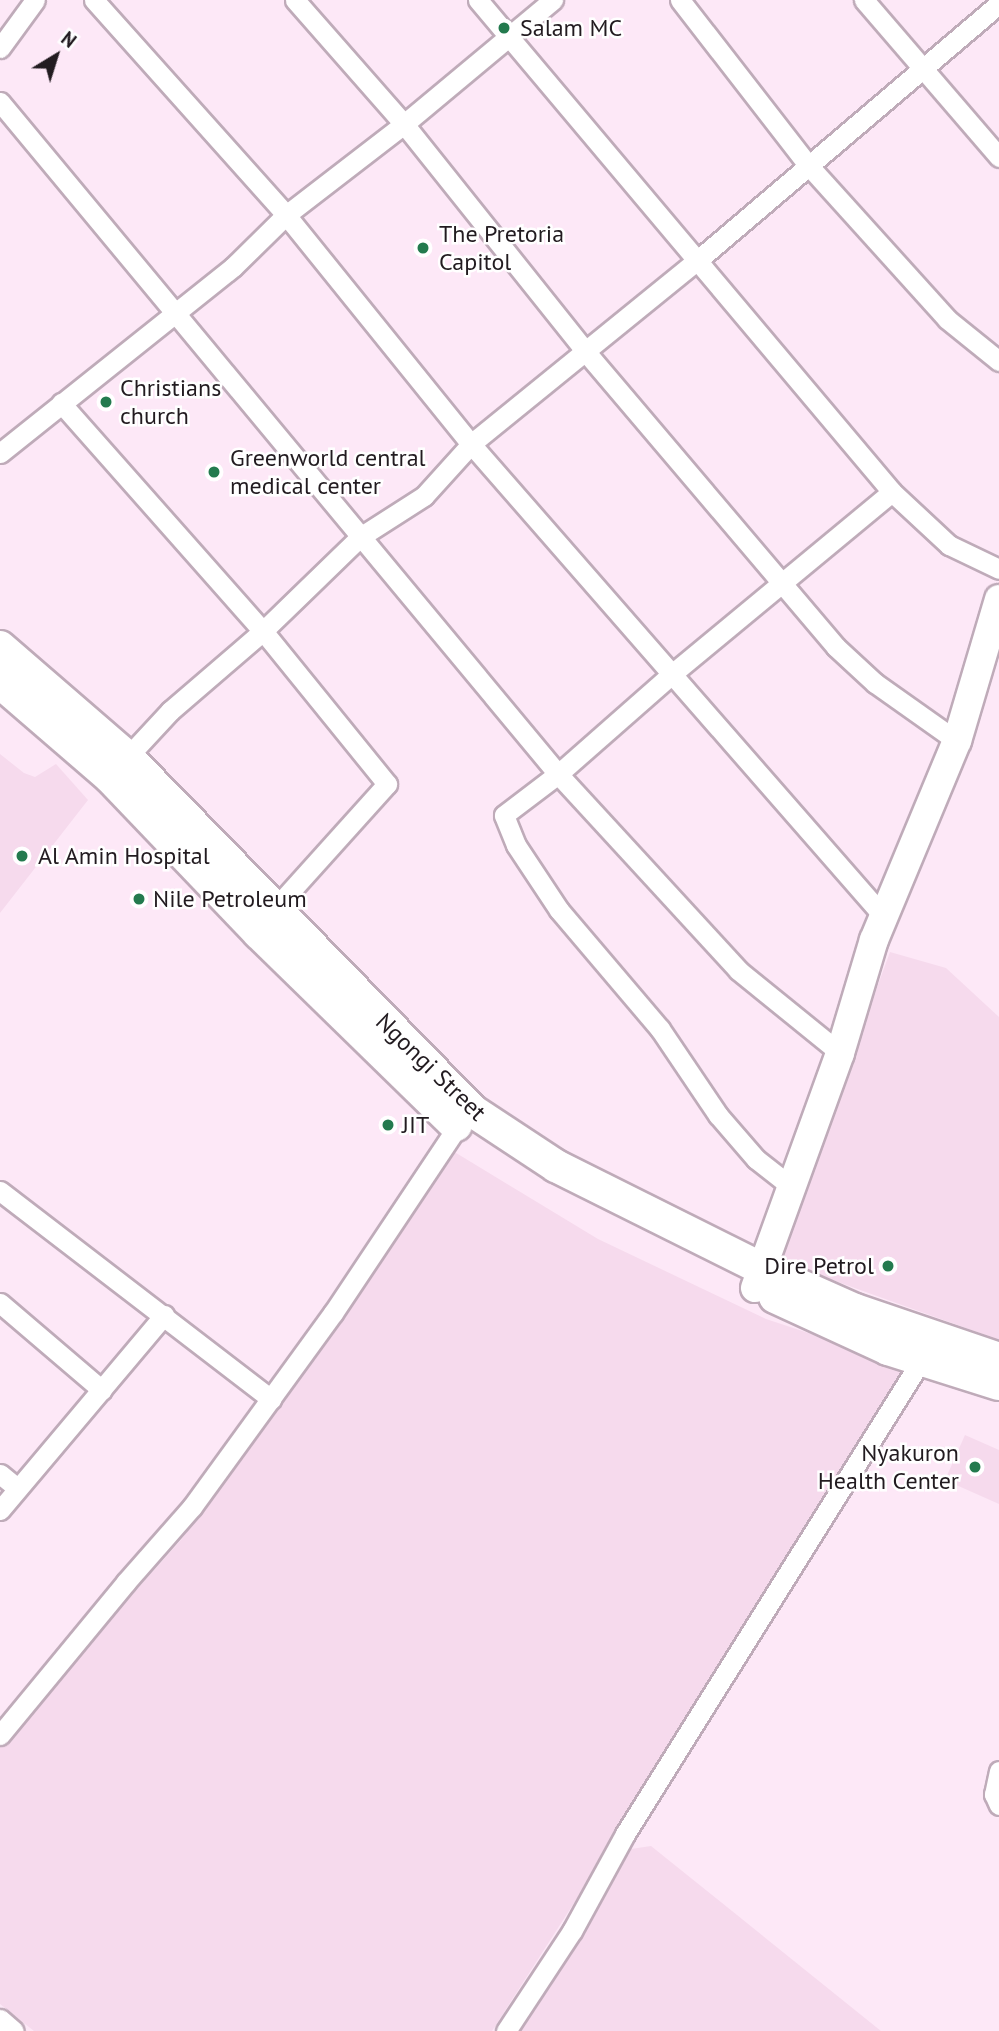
<!DOCTYPE html>
<html>
<head>
<meta charset="utf-8">
<style>
  body { margin:0 }
  #map { position:relative; width:999px; height:2031px; overflow:hidden; background:#fde8f7; font-family:"PT Sans",sans-serif }
  div>[style] { position:absolute }
  .built>* { inset:0; background:#f6daed }
  .roads { filter:drop-shadow(2px 0 #bfabb9) drop-shadow(-2px 0 #bfabb9) drop-shadow(0 2px #bfabb9) drop-shadow(0 -2px #bfabb9) }
  .street>* { height:19px; margin:-9.5px; padding:0 9.5px; transform-origin:9.5px; border-radius:9.5px; background:#fff }
  .secondary>* { height:28px; margin:-14px; padding:0 14px; transform-origin:14px; border-radius:14px; background:#fff }
  .primary>* { height:32px; margin:-16px; padding:0 16px; transform-origin:16px; border-radius:16px; background:#fff }
  .dots>* { width:19px; height:19px; translate:-50% -50%; box-sizing:border-box; border:4px solid #fff; border-radius:50% }
  span { translate:-50% -50%; white-space:nowrap; text-align:center; line-height:1.15; -webkit-text-stroke:5px #fff; paint-order:stroke }
  .poi-label { font-size:24px; color:#221b20 }
  .left { translate:0 -50%; text-align:left }
  .right { translate:-100% -50%; text-align:right }
  .street-label { font-size:24px; color:#221b20 }
  .north { position:absolute; left:21px; top:21px; width:70px; height:70px; -webkit-text-stroke:5px #fff; paint-order:stroke; rotate:38deg; font-size:19px; font-weight:700; line-height:28px; text-align:center; color:#221b20 }
  .north::after { content:''; display:block; margin:auto; width:24px; height:32px; background:#221b20; clip-path:polygon(50% 0,100% 100%,50% 72%,0 100%) }
</style>
</head>
<body>
<div id="map">
  <div class="built">
    <div style="clip-path:polygon(0 754px,24px 773px,35px 777px,56px 764px,88px 800px,0 913px)"></div>
    <div style="clip-path:polygon(890px 952px,946px 968px,999px 1017px,999px 1340px,777px 1260px)"></div>
    <div style="clip-path:polygon(443px 1145px,598px 1239px,766px 1319px,911px 1367px,706px 1697px,492px 2031px,34px 2031px,0 2004px,0 1743px,181px 1540px,312px 1356px)"></div>
    <div style="clip-path:polygon(965px 1435px,999px 1450px,999px 1504px,945px 1480px)"></div>
    <div style="clip-path:polygon(651px 1846px,737px 1915px,881px 2031px,510px 2031px,631px 1849px)"></div>
  </div>
  <div class="roads">
    <div class="street">
      <div style="left:94px;top:0;width:288px;rotate:48.2deg"></div>
      <div style="left:286px;top:215px;width:294px;rotate:51.1deg"></div>
      <div style="left:471px;top:444px;width:628px;rotate:48.87deg"></div>
      <div style="left:295px;top:0;width:165px;rotate:48.7deg"></div>
      <div style="left:404px;top:124px;width:290px;rotate:51.4deg"></div>
      <div style="left:585px;top:351px;width:388px;rotate:49.7deg"></div>
      <div style="left:836px;top:647px;width:53px;rotate:42.7deg"></div>
      <div style="left:875px;top:683px;width:100px;rotate:35.3deg"></div>
      <div style="left:478px;top:0;width:643px;rotate:49.92deg"></div>
      <div style="left:892px;top:492px;width:78px;rotate:42.9deg"></div>
      <div style="left:949px;top:545px;width:55px;rotate:25.6deg"></div>
      <div style="left:680px;top:0;width:209px;rotate:52.2deg"></div>
      <div style="left:808px;top:165px;width:207px;rotate:47.9deg"></div>
      <div style="left:947px;top:319px;width:67px;rotate:38.9deg"></div>
      <div style="left:864px;top:0;width:207px;rotate:49.3deg"></div>
      <div style="left:0;top:48px;width:59px;rotate:-53.9deg"></div>
      <div style="left:0;top:102px;width:873px;rotate:50.3deg"></div>
      <div style="left:558px;top:774px;width:266px;rotate:47.4deg"></div>
      <div style="left:738px;top:970px;width:132px;rotate:39.1deg"></div>
      <div style="left:61px;top:403px;width:305px;rotate:48.5deg"></div>
      <div style="left:263px;top:631px;width:197px;rotate:51deg"></div>
      <div style="left:387px;top:784px;width:176px;rotate:132deg"></div>
      <div style="left:0;top:453px;width:298px;rotate:-38.6deg"></div>
      <div style="left:233px;top:267px;width:74px;rotate:-44.5deg"></div>
      <div style="left:286px;top:215px;width:149px;rotate:-37.6deg"></div>
      <div style="left:404px;top:124px;width:194px;rotate:-39.8deg"></div>
      <div style="left:120px;top:765px;width:74px;rotate:-47.2deg"></div>
      <div style="left:170px;top:711px;width:123px;rotate:-40.7deg"></div>
      <div style="left:263px;top:631px;width:135px;rotate:-44.1deg"></div>
      <div style="left:360px;top:537px;width:76px;rotate:-32.6deg"></div>
      <div style="left:424px;top:496px;width:70px;rotate:-47.9deg"></div>
      <div style="left:471px;top:444px;width:294px;rotate:-39.1deg"></div>
      <div style="left:699px;top:259px;width:394px;rotate:-40.4deg"></div>
      <div style="left:793px;top:1188px;width:47px;rotate:-141.9deg"></div>
      <div style="left:756px;top:1159px;width:58px;rotate:-130.8deg"></div>
      <div style="left:718px;top:1115px;width:104px;rotate:-124deg"></div>
      <div style="left:660px;top:1029px;width:156px;rotate:-130.3deg"></div>
      <div style="left:559px;top:910px;width:78px;rotate:-123.5deg"></div>
      <div style="left:516px;top:845px;width:32px;rotate:-112deg"></div>
      <div style="left:504px;top:815px;width:68px;rotate:-37.2deg"></div>
      <div style="left:558px;top:774px;width:153px;rotate:-41.3deg"></div>
      <div style="left:673px;top:673px;width:284px;rotate:-39.6deg"></div>
      <div style="left:0;top:1191px;width:342px;rotate:37.5deg"></div>
      <div style="left:0;top:1303px;width:134px;rotate:40.5deg"></div>
      <div style="left:0;top:1474px;width:22px;rotate:39deg"></div>
      <div style="left:0;top:1510px;width:255px;rotate:-49.9deg"></div>
      <div style="left:0;top:1735px;width:198px;rotate:-50.5deg"></div>
      <div style="left:126px;top:1582px;width:100px;rotate:-48.7deg"></div>
      <div style="left:192px;top:1507px;width:240px;rotate:-54deg"></div>
      <div style="left:333px;top:1313px;width:234px;rotate:-56.3deg"></div>
      <div style="left:999px;top:1771px;width:24px;rotate:102deg"></div>
      <div style="left:994px;top:1794px;width:12px;rotate:66deg"></div>
      <div style="left:0;top:2019px;width:18px;rotate:41deg"></div>
      <div style="left:506px;top:2031px;width:120px;rotate:-56.6deg"></div>
      <div style="left:572px;top:1931px;width:111px;rotate:-61.3deg"></div>
      <div style="left:625px;top:1834px;width:570px;rotate:-57.98deg"></div>
    </div>
    <div class="secondary">
      <div style="left:755px;top:1288px;width:250px;rotate:-70.1deg"></div>
      <div style="left:840px;top:1053px;width:118px;rotate:-73.3deg"></div>
      <div style="left:874px;top:940px;width:216px;rotate:-67.4deg"></div>
      <div style="left:957px;top:741px;width:148px;rotate:-73.5deg"></div>
    </div>
    <div class="primary">
      <div style="left:0;top:647px;width:169px;rotate:40.9deg"></div>
      <div style="left:128px;top:758px;width:491px;rotate:45.7deg"></div>
      <div style="left:471px;top:1110px;width:102px;rotate:33.4deg"></div>
      <div style="left:556px;top:1166px;width:231px;rotate:26.5deg"></div>
      <div style="left:763px;top:1269px;width:101px;rotate:24deg"></div>
      <div style="left:855px;top:1310px;width:152px;rotate:18.8deg"></div>
      <div style="left:0;top:682px;width:144px;rotate:40.8deg"></div>
      <div style="left:109px;top:776px;width:217px;rotate:46.3deg"></div>
      <div style="left:259px;top:933px;width:275px;rotate:44.3deg"></div>
      <div style="left:775px;top:1297px;width:124px;rotate:24.7deg"></div>
      <div style="left:888px;top:1349px;width:116px;rotate:17.5deg"></div>
    </div>
  </div>
  <div class="dots">
    <div style="left:504px;top:28px;background:#237a4e"></div>
    <div style="left:423px;top:248px;background:#237a4e"></div>
    <div style="left:106px;top:402px;background:#237a4e"></div>
    <div style="left:214px;top:472px;background:#237a4e"></div>
    <div style="left:22px;top:856px;background:#237a4e"></div>
    <div style="left:139px;top:899px;background:#237a4e"></div>
    <div style="left:388px;top:1125px;background:#237a4e"></div>
    <div style="left:888px;top:1266px;background:#237a4e"></div>
    <div style="left:975px;top:1467px;background:#237a4e"></div>
  </div>
  <div class="poi-label">
    <span class="left" style="left:520px;top:28px">Salam MC</span>
    <span class="left" style="left:439px;top:248px">The Pretoria<br>Capitol</span>
    <span class="left" style="left:120px;top:402px">Christians<br>church</span>
    <span class="left" style="left:230px;top:472px">Greenworld central<br>medical center</span>
    <span class="left" style="left:38px;top:856px">Al Amin Hospital</span>
    <span class="left" style="left:153px;top:899px">Nile Petroleum</span>
    <span class="left" style="left:402px;top:1125px">JIT</span>
    <span class="right" style="left:874px;top:1266px">Dire Petrol</span>
    <span class="right" style="left:959px;top:1467px">Nyakuron<br>Health Center</span>
  </div>
  <div class="street-label">
    <span style="left:431px;top:1067px;rotate:44deg">Ngongi Street</span>
  </div>
  <div class="north">N</div>
</div>
</body>
</html>
